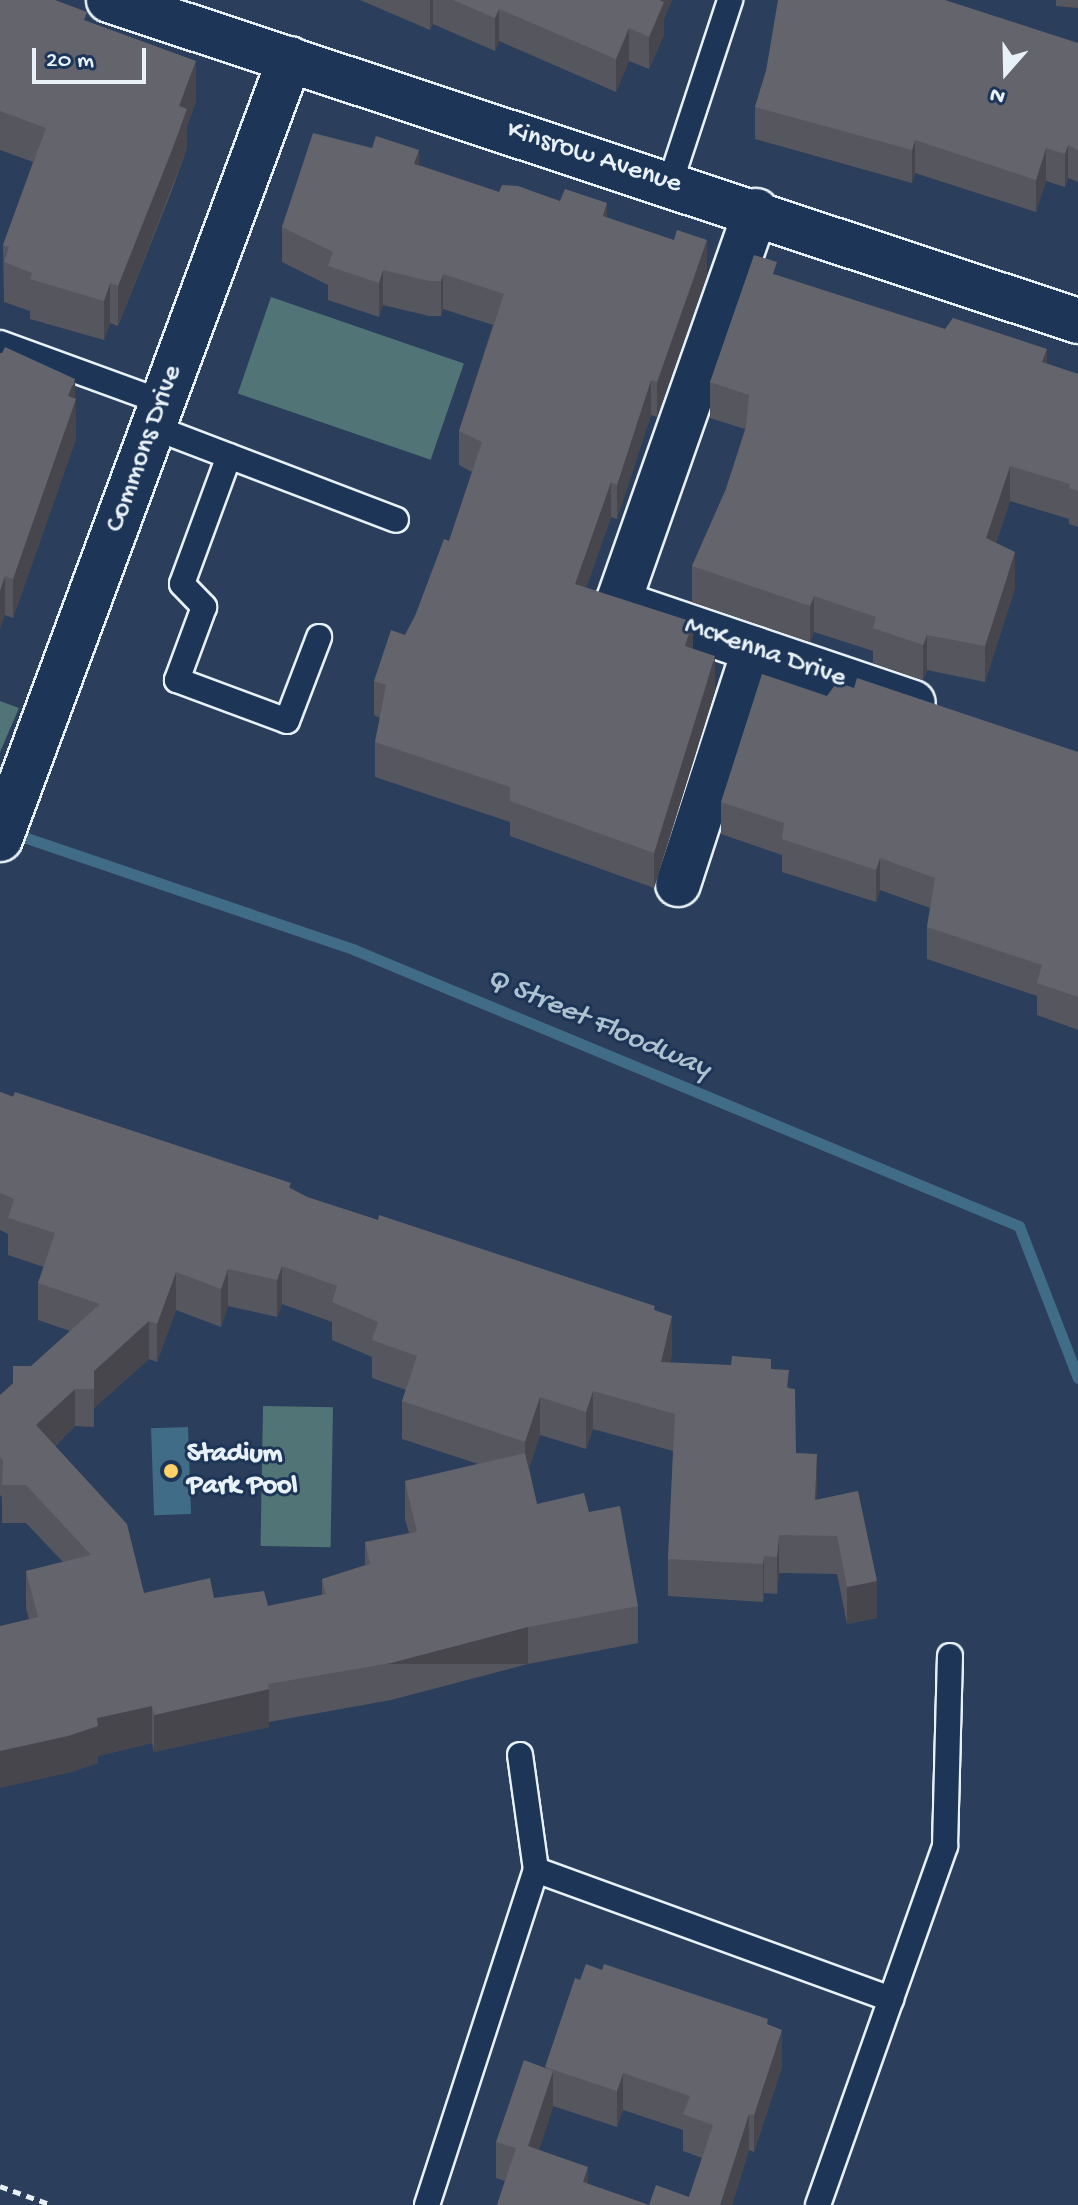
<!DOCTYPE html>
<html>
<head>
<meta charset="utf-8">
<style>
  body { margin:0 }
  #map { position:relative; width:1078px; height:2205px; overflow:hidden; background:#2b3e5b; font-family:"Gochi Hand",sans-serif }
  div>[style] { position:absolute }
  .green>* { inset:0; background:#517577; transform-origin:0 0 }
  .water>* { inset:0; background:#416c87; transform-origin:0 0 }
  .stream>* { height:11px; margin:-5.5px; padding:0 5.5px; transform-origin:5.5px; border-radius:5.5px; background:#416c87 }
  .path>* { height:5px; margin-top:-2.5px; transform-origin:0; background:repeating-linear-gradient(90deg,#e8f1f8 0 8px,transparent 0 14px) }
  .roads { filter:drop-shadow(2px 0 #e8f1f8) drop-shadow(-2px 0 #e8f1f8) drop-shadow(0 2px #e8f1f8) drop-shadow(0 -2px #e8f1f8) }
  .lane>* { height:24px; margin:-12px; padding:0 12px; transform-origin:12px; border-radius:12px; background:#1d3557 }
  .street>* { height:44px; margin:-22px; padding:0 22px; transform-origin:22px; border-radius:22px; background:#1d3557 }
  .wall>* { inset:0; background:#56565e }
  .shaded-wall>* { inset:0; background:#46464c; transform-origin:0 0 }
  .building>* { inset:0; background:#64646d }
  .dots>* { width:22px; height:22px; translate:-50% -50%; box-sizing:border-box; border:4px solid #1d3557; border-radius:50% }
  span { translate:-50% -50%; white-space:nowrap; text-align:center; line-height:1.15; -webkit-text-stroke:6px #1d3557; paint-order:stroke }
  .street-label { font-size:28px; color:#e8f1f8 }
  .poi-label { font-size:28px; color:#e8f1f8; font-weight:700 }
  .left { translate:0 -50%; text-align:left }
  .water-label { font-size:30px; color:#aec2d0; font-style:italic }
  .north { position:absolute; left:966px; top:32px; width:80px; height:80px; -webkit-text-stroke:6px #1d3557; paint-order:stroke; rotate:200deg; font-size:22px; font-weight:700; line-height:32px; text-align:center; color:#e8f1f8 }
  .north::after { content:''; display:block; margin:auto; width:28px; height:36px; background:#e8f1f8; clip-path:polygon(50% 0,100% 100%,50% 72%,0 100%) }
  .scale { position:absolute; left:32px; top:48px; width:114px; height:36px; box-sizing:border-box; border:4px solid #e8f1f8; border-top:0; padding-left:10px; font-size:24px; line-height:28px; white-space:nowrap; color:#e8f1f8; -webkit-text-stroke:6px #1d3557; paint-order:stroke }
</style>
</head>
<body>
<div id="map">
  <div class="green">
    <div style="left:271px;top:297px;width:204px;height:102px;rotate:19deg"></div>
    <div style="clip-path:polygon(0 701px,19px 708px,0 752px)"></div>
    <div style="left:263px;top:1406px;width:70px;height:140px;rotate:1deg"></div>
  </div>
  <div class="water">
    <div style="left:188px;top:1427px;width:87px;height:37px;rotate:88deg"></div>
  </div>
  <div class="stream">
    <div style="left:12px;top:833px;width:362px;rotate:18.8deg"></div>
    <div style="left:355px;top:950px;width:719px;rotate:22.57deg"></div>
    <div style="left:1019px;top:1226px;width:163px;rotate:68.8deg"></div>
  </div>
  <div class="path">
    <div style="left:0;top:2186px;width:55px;rotate:20.1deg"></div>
  </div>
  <div class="roads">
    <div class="lane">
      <div style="left:670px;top:183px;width:193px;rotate:-71.8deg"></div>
      <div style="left:0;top:343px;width:172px;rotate:20deg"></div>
      <div style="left:153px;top:427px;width:260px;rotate:20.9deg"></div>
      <div style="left:229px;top:456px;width:136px;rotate:110.2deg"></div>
      <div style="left:182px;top:584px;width:32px;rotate:46deg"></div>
      <div style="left:204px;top:607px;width:78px;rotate:110.3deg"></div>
      <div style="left:177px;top:680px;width:117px;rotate:20.4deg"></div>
      <div style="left:287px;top:721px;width:90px;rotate:-69.1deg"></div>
      <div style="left:536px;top:1870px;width:378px;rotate:20deg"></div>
      <div style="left:427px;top:2205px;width:352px;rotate:-72deg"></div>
      <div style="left:536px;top:1870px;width:116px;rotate:-97.9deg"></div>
      <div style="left:818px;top:2205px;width:381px;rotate:-70.5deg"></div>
      <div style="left:945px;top:1846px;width:190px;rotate:-88.5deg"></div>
    </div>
    <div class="street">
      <div style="left:109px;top:0;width:1021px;rotate:18.33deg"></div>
      <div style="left:756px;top:211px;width:416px;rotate:109.4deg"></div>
      <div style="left:618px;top:603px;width:311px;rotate:18.7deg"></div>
      <div style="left:0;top:839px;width:832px;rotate:-69.61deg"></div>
      <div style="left:678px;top:884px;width:247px;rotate:-71.9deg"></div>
    </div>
  </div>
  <div class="wall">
    <div style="clip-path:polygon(0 0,87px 22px,196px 101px,187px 126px,187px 148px,172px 190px,118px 326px,110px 323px,104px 340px,30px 319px,30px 311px,4px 302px,3px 245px,33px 162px,0 150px)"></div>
    <div style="clip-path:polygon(360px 0,672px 0,664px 19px,664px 35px,649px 69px,629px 61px,616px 92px,499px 41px,495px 51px,433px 24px,430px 30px)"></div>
    <div style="clip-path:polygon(1056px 0,1078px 0,1078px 8px,1056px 6px)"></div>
    <div style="clip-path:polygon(1078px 43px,1078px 182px,1068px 178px,1065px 187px,1046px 181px,1036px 212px,915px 173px,912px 183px,755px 139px,755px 107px,766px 71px)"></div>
    <div style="clip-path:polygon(419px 165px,499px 192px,607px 218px,707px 275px,657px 417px,651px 415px,617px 519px,611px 517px,586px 588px,693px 649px,715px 691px,654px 888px,510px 836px,510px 822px,375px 777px,375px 742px,380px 718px,374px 715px,374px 681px,405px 635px,415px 616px,449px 541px,472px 472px,459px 465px,459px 431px,493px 325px,443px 309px,441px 316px,429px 316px,383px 305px,379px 317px,328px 300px,328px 285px,282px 262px,282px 227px)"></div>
    <div style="clip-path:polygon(777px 275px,1078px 374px,1078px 527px,1069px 524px,1069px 519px,1010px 501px,996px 543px,1015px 588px,985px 682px,927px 670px,923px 680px,873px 663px,873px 651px,814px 632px,810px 642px,692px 602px,692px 566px,726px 489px,745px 429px,710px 418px,710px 382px)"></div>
    <div style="clip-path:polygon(0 353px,75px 399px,76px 439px,13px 618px,5px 615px)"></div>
    <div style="clip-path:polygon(854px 688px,1078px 752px,1078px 1030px,1037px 1015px,1037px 996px,927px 959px,927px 927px,930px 908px,880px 890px,876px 902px,782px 872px,782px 855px,721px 834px,721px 802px,827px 696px)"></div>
    <div style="clip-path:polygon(evenodd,0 1092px,291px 1188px,307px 1197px,655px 1310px,672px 1354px,670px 1363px,771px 1369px,789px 1388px,796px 1453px,817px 1500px,858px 1491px,877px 1618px,847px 1624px,837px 1574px,779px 1573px,777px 1594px,764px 1593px,763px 1602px,668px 1596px,668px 1559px,673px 1451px,593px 1429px,586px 1449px,540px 1435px,529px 1468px,537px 1504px,589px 1512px,638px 1606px,638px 1643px,528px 1664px,391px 1700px,269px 1722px,269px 1727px,154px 1752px,152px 1743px,98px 1756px,98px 1763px,68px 1773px,26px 1608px,26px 1571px,63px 1562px,26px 1523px,2px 1523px,2px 1497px,0 1495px,0 1395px,70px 1331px,38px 1320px,38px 1283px,44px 1267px,8px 1255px,8px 1234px,0 1230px,0 1092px,282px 1304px,332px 1322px,332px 1340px,372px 1357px,372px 1378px,406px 1390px,402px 1401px,402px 1439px,478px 1464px,405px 1481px,405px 1519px,409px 1533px,365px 1542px,365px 1565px,322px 1579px,322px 1595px,268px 1606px,214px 1598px,144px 1593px,55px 1446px,75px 1426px,94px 1427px,94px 1408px,149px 1359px,157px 1362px,176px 1310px,221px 1327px,228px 1306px,277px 1317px,282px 1304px)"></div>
    <div style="clip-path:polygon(evenodd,768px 2025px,782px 2067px,754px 2152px,749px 2150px,732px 2205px,497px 2205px,505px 2181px,496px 2178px,496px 2142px,545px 2068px,768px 2025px,553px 2106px,617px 2127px,623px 2110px,683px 2130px,683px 2151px,702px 2158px,689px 2197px,649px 2205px,588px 2184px,539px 2150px,553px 2106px)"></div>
  </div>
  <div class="shaded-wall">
    <div style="clip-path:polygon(430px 0,433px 0,433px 24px,430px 30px)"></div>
    <div style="clip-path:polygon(658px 0,672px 0,664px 19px,664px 35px,649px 69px,649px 37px)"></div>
    <div style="clip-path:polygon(499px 9px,499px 41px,495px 51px,495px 18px)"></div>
    <div style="clip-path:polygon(629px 28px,629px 61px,616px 92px,616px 59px)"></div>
    <div style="clip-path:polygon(196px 61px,196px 101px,187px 126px,187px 148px,118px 326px,118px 286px,179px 106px)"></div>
    <div style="clip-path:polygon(915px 140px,915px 173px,912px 183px,912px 150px)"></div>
    <div style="clip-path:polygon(1068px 145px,1068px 178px,1065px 187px,1065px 154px)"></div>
    <div style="clip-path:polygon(1046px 148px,1046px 181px,1036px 212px,1036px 180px)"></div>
    <div style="clip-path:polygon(419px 150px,419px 185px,414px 164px)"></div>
    <div style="clip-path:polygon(607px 203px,607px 237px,603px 216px)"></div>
    <div style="clip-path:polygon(707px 240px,707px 275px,657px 417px,657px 382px)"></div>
    <div style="clip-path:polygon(383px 270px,383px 305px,379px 317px,379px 283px)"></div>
    <div style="clip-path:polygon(443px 274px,443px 309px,441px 316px,441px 281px)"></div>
    <div style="clip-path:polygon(110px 283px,110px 323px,104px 340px,104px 301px)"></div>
    <div style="clip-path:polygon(1047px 349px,1047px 384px,1042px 362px)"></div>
    <div style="clip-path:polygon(75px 379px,76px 439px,13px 618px,13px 579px,68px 396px)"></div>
    <div style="clip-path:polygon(651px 380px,651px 415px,617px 519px,617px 485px)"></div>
    <div style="clip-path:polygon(1010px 466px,1010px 501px,986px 573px,986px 538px)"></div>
    <div style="clip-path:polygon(611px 482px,611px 517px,575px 619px,575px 584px)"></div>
    <div style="clip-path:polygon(1015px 552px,1015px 588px,985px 682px,985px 646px)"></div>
    <div style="clip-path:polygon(5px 576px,5px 615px,0 630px,0 591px)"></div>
    <div style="clip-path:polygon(814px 596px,814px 632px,810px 642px,810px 606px)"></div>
    <div style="clip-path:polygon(693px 622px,693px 656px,685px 646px)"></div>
    <div style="clip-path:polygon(927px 635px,927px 670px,923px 680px,923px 645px)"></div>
    <div style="clip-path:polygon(715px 656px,715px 691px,654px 888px,654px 853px)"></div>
    <div style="clip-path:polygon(880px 858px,880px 890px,876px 902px,876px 870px)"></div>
    <div style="clip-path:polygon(282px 1266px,282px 1304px,277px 1317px,277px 1280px)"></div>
    <div style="clip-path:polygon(228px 1269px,228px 1306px,221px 1327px,221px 1289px)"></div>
    <div style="clip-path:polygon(176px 1272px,176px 1310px,157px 1362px,157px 1324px)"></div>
    <div style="clip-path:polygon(672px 1316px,672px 1354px,661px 1400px,661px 1362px)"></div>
    <div style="clip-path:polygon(149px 1321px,149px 1359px,94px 1408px,94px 1427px,94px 1371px)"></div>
    <div style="clip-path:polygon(75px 1389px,75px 1426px,36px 1463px,36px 1425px)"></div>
    <div style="clip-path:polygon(593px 1391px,593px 1429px,586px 1449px,586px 1412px)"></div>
    <div style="clip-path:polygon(540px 1397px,540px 1435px,525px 1480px,525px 1442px)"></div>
    <div style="clip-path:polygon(817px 1454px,817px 1492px,815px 1538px,815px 1500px)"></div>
    <div style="clip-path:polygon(779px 1535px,779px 1573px,777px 1594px,777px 1557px)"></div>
    <div style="clip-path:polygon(764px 1556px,764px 1593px,763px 1602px,763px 1564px)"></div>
    <div style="clip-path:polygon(877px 1581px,877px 1618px,847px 1624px,847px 1587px)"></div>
    <div style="left:528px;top:1627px;width:37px;height:142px;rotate:90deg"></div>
    <div style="clip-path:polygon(269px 1689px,269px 1727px,154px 1752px,154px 1715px)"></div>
    <div style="clip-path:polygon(152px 1706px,152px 1743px,98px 1756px,98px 1763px,68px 1773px,0 1788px,0 1751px,97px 1718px)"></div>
    <div style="clip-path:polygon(782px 2030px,782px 2067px,754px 2152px,754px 2115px)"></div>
    <div style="clip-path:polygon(553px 2071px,553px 2108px,528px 2183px,528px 2146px)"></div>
    <div style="clip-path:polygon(623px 2073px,623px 2110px,617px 2127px,617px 2091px)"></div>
    <div style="clip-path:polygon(749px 2114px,749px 2150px,732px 2205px,720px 2205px)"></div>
    <div style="clip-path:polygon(588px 2167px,588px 2204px,583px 2182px)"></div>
  </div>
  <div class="building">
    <div style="clip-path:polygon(0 0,55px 0,87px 12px,84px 20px,196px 61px,179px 106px,187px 109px,172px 150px,118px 286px,110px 283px,104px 301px,30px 279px,32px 273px,4px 262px,9px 247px,3px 245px,46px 128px,0 111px)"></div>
    <div style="clip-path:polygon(453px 0,659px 0,664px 2px,649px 37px,629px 28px,616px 59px,499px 9px,495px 18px)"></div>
    <div style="clip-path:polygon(778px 0,945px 0,1078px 43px,1078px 150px,1068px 145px,1065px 154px,1046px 148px,1036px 180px,915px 140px,912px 150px,755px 107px,766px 71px)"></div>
    <div style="clip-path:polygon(313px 133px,372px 148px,376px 136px,419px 150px,414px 164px,499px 192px,502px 185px,518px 186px,560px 201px,565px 189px,607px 203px,603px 216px,674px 240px,677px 230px,707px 240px,657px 382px,651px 380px,617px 485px,611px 482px,575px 584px,693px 622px,685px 646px,715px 656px,654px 853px,510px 801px,510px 787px,375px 742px,386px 685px,374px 681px,391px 630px,405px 635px,415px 616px,444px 539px,449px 541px,482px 442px,459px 431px,504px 294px,443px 274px,441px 281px,429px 281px,383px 270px,379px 283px,328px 266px,333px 252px,282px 227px)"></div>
    <div style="clip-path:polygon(754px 255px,777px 262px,773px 274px,945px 329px,953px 318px,1047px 349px,1042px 362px,1078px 374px,1078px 491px,1069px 488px,1070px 484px,1010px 466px,986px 538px,1015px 552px,985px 646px,927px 635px,923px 645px,873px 628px,876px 617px,814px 596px,810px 606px,692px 566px,726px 489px,746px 428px,749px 395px,710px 382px)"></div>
    <div style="clip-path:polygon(5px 347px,75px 379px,68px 396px,76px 399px,13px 579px,5px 576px,0 591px,0 353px,2px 353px)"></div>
    <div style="clip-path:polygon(762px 674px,827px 696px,837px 682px,854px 688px,857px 678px,1078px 752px,1078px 997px,1037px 983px,1042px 965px,927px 927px,935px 878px,880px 858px,876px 870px,782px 839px,784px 823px,721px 802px)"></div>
    <div style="clip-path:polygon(0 1092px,13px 1097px,15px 1092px,291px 1183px,289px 1188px,307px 1197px,378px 1220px,379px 1215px,655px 1306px,654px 1310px,672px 1316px,661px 1362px,731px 1365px,732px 1356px,771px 1359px,771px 1369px,789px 1370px,787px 1388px,795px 1389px,796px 1453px,817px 1454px,815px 1500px,858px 1491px,877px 1581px,847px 1587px,837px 1536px,779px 1535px,777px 1557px,764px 1556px,763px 1564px,668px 1559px,675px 1414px,593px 1391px,586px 1412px,540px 1397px,525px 1442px,402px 1401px,417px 1356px,372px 1340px,378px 1322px,332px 1302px,337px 1286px,282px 1266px,277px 1280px,228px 1269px,221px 1289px,176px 1272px,157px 1324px,149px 1321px,94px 1371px,94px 1389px,75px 1389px,36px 1425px,127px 1524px,144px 1593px,210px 1578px,214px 1598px,264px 1591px,268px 1606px,326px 1594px,322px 1579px,370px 1564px,365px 1542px,417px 1532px,405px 1481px,525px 1453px,537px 1504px,584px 1493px,589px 1512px,620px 1506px,638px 1606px,528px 1627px,391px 1663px,268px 1684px,269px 1689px,154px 1715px,152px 1706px,97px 1718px,98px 1726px,68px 1736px,0 1751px,0 1626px,38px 1617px,26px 1571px,91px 1555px,26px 1485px,2px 1485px,3px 1460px,0 1457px,0 1395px,13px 1384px,13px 1366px,31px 1366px,100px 1304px,38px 1283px,55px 1233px,8px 1218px,14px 1199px,0 1193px)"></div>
    <div style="clip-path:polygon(586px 1964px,602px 1970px,604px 1964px,768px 2019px,767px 2024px,782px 2030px,754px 2115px,749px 2114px,720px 2205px,497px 2205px,516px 2148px,496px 2142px,524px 2060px,553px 2071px,528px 2146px,588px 2167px,583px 2182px,649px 2205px,656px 2185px,689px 2197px,713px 2125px,683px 2114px,690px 2096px,623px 2073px,617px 2091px,545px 2067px,575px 1978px,580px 1980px)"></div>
  </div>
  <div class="dots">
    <div style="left:171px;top:1471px;background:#ffd166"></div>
  </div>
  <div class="street-label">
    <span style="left:594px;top:158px;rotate:18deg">Kinsrow Avenue</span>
    <span style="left:145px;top:449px;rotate:-70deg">Commons Drive</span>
    <span style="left:765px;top:653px;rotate:19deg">McKenna Drive</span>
  </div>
  <div class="poi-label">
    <span class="left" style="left:187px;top:1471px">Stadium<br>Park Pool</span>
  </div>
  <div class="water-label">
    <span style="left:598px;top:1025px;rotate:23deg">Q Street Floodway</span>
  </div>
  <div class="north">N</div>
  <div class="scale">20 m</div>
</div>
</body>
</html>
